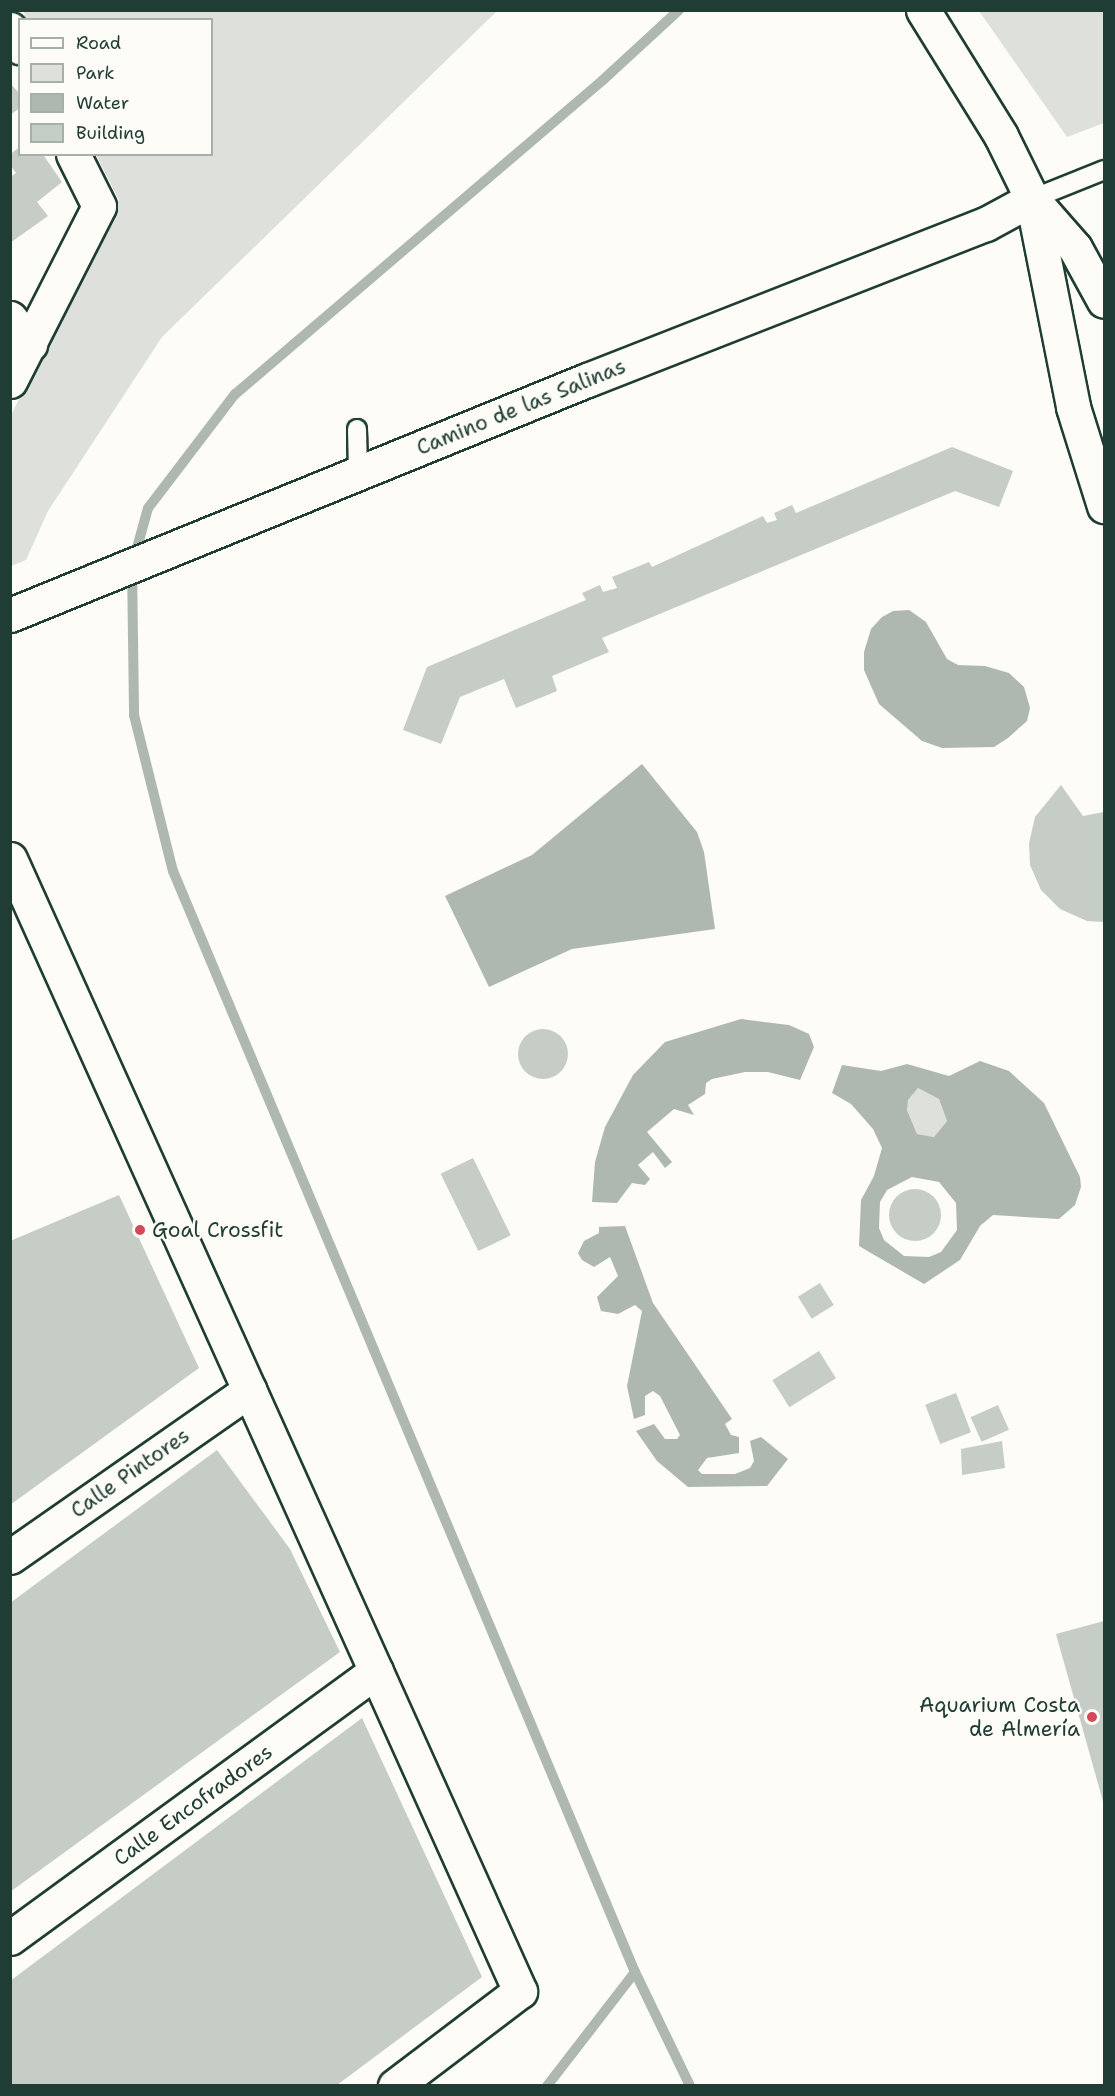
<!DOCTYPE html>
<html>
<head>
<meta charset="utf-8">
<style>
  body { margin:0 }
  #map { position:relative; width:1115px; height:2096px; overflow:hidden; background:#fdfcf7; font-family:"Shantell Sans",sans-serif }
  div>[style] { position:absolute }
  .green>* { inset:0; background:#dde0db }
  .water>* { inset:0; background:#aeb8b1 }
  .stream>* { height:10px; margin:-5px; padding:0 5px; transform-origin:5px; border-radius:5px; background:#aeb8b1 }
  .building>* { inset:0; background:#c6cdc7; transform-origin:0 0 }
  .round { border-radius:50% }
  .roads { filter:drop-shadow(2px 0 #1f3d34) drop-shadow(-2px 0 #1f3d34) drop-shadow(0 2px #1f3d34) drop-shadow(0 -2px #1f3d34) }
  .service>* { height:18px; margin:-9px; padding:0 9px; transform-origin:9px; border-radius:9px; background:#fdfcf7 }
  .minor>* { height:33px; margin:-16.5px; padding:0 16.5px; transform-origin:16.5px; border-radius:16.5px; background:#fdfcf7 }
  .tertiary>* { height:33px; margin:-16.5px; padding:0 16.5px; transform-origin:16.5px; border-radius:16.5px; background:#fdfcf7 }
  .dots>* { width:16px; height:16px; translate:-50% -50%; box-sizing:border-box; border:3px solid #fdfcf7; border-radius:50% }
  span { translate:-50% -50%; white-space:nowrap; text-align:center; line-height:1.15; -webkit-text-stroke:5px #fdfcf7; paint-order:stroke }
  .street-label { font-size:21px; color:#1f3d34 }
  .poi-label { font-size:21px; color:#1f3d34 }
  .left { translate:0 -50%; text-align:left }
  .right { translate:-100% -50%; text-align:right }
  .frame { position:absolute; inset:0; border:12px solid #1f3d34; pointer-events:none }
  .legend { position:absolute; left:18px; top:18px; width:195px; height:138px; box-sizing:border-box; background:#fdfcf7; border:2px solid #a4b0a9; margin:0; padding:8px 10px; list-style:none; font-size:18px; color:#1f3d34 }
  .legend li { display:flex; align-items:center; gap:12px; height:30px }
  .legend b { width:30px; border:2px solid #a4b0a9 }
</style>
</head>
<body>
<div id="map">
  <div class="green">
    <div style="clip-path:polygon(23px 11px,497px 11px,162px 337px,48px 511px,26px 560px,11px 566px,11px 415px,119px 200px,96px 155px,212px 154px,212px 20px,28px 20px)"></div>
    <div style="clip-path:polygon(979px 11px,1104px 11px,1104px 123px,1067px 137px)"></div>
    <div style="clip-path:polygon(918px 1088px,939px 1099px,947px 1121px,934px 1137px,917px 1134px,907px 1110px,907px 1100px)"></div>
  </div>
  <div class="water">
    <div style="clip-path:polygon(909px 610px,926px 622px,947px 659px,958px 665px,985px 666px,1009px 673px,1024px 687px,1030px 708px,1027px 721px,1008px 738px,994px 747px,942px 748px,922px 741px,879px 704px,864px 670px,864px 652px,871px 629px,882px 617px,893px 611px)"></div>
    <div style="clip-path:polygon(642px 764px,697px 832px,704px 852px,715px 929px,572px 949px,489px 987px,445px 896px,532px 855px)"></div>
    <div style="clip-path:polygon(741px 1019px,789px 1025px,809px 1034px,814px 1047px,800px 1080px,768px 1072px,745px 1072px,712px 1079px,706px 1083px,705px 1094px,688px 1105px,694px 1115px,674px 1109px,647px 1132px,672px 1162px,665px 1168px,653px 1152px,638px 1165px,650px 1179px,645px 1185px,632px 1183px,617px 1203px,592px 1202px,595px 1162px,605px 1127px,633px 1075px,665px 1042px)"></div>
    <div style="clip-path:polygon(evenodd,980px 1061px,1009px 1071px,1044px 1103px,1080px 1177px,1081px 1187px,1075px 1205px,1059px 1219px,993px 1215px,980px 1226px,960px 1260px,924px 1284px,859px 1246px,861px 1200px,874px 1176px,882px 1148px,873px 1129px,851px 1104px,832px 1093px,842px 1065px,881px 1071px,907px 1064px,949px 1076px,980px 1061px,918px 1088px,939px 1099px,947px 1121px,934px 1137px,917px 1134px,907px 1110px,908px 1100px,918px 1088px,980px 1061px,912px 1177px,939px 1182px,956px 1203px,957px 1230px,941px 1252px,929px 1257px,904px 1256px,884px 1240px,879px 1228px,880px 1202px,887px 1190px,912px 1177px)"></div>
    <div style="clip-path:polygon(625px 1226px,653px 1303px,732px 1419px,725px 1424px,731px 1435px,739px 1437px,739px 1453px,707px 1458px,698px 1470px,702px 1474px,735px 1474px,750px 1468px,754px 1461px,750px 1441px,761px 1437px,788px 1459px,767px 1486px,688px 1487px,657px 1461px,636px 1431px,654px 1424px,665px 1439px,677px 1439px,680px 1435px,660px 1396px,653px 1391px,645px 1396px,645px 1415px,634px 1419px,627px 1386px,642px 1311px,635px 1305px,618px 1314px,601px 1311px,597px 1297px,618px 1276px,610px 1257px,594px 1267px,582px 1260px,578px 1253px,584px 1241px,599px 1233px,599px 1227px)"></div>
  </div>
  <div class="stream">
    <div style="left:679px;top:10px;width:103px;rotate:137.4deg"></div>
    <div style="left:603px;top:80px;width:484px;rotate:139.5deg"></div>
    <div style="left:235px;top:394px;width:143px;rotate:127.3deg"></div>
    <div style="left:148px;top:508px;width:60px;rotate:105.4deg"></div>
    <div style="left:132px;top:566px;width:149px;rotate:89.2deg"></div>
    <div style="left:134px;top:715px;width:161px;rotate:76deg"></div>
    <div style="left:173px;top:871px;width:1194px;rotate:67.24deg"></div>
    <div style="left:635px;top:1972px;width:127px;rotate:64.2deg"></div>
    <div style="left:547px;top:2086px;width:144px;rotate:-52.3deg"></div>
  </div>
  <div class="building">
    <div style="clip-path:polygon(10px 83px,20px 94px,20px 108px,10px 115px)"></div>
    <div style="clip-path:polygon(20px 147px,20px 154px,44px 156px,62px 182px,37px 202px,48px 216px,10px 243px,10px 177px,16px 173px,10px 165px,10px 154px)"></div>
    <div style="clip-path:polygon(952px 447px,1013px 471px,999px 507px,955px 491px,602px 638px,609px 652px,552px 676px,557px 691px,516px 708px,504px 679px,460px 697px,441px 744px,403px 730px,427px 667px,586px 600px,582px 593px,600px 585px,603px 592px,617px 588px,612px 577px,649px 562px,652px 567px,763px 516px,767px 523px,777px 520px,774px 513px,792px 505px,796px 513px)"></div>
    <div style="clip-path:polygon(1061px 785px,1083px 816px,1104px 812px,1104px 922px,1087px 921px,1060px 909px,1041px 890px,1030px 865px,1029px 843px,1035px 817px)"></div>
    <div class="round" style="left:518px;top:1029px;width:50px;height:50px"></div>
    <div style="left:473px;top:1158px;width:86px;height:36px;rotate:64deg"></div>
    <div class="round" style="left:889px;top:1189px;width:52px;height:52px"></div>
    <div style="clip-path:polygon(119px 1195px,199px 1368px,10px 1505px,10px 1241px)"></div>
    <div style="left:820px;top:1283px;width:26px;height:26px;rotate:58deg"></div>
    <div style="left:819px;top:1351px;width:32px;height:55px;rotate:58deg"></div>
    <div style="left:956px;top:1393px;width:42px;height:33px;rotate:69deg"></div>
    <div style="left:998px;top:1405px;width:27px;height:30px;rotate:66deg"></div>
    <div style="clip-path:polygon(1002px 1441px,1005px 1468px,962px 1475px,961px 1449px)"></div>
    <div style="clip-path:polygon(217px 1450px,290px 1549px,340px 1652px,10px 1892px,10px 1603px)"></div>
    <div style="clip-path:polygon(1104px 1621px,1104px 1805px,1056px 1634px)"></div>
    <div style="clip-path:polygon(362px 1718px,482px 1977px,337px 2085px,10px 2085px,10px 1981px)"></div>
  </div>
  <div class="roads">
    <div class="service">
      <div style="left:1032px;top:199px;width:78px;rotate:-21.9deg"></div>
      <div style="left:357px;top:429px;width:44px;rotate:88.7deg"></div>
    </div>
    <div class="minor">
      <div style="left:10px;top:29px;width:21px;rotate:61deg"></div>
      <div style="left:10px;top:318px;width:33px;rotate:52deg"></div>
      <div style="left:10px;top:381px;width:196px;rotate:-63deg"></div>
      <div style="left:99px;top:206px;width:58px;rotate:-116.6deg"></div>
      <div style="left:10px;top:615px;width:623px;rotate:-22.16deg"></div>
      <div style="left:587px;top:380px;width:428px;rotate:-21.4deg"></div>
      <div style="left:986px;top:224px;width:52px;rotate:-28.5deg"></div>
      <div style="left:10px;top:859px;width:1242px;rotate:65.75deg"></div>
      <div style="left:520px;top:1991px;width:157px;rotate:142.8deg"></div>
      <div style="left:10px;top:1557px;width:292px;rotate:-34.9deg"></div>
      <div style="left:10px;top:1938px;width:453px;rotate:-36.1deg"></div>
    </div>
    <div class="tertiary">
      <div style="left:923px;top:10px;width:148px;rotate:58.2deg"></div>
      <div style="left:1001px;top:136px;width:70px;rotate:63.8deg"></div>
      <div style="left:1032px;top:199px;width:65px;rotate:48.7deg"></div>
      <div style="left:1075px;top:248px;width:60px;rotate:61.3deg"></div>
      <div style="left:1032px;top:199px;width:212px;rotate:78.8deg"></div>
      <div style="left:1073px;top:407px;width:104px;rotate:72.6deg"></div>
    </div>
  </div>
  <div class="dots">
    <div style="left:140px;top:1230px;background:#d1495b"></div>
    <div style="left:1092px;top:1717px;background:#d1495b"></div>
  </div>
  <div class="street-label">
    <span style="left:521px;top:407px;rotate:-22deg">Camino de las Salinas</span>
    <span style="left:130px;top:1473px;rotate:-35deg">Calle Pintores</span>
    <span style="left:193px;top:1805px;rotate:-36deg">Calle Encofradores</span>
  </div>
  <div class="poi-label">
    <span class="left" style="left:152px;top:1230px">Goal Crossfit</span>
    <span class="right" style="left:1080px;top:1717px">Aquarium Costa<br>de Almería</span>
  </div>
  <div class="frame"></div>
  <ul class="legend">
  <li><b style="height:8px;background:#fdfcf7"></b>Road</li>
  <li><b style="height:16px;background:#dde0db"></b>Park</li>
  <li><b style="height:16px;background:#aeb8b1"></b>Water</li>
  <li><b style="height:16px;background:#c6cdc7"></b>Building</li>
  </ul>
</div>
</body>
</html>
